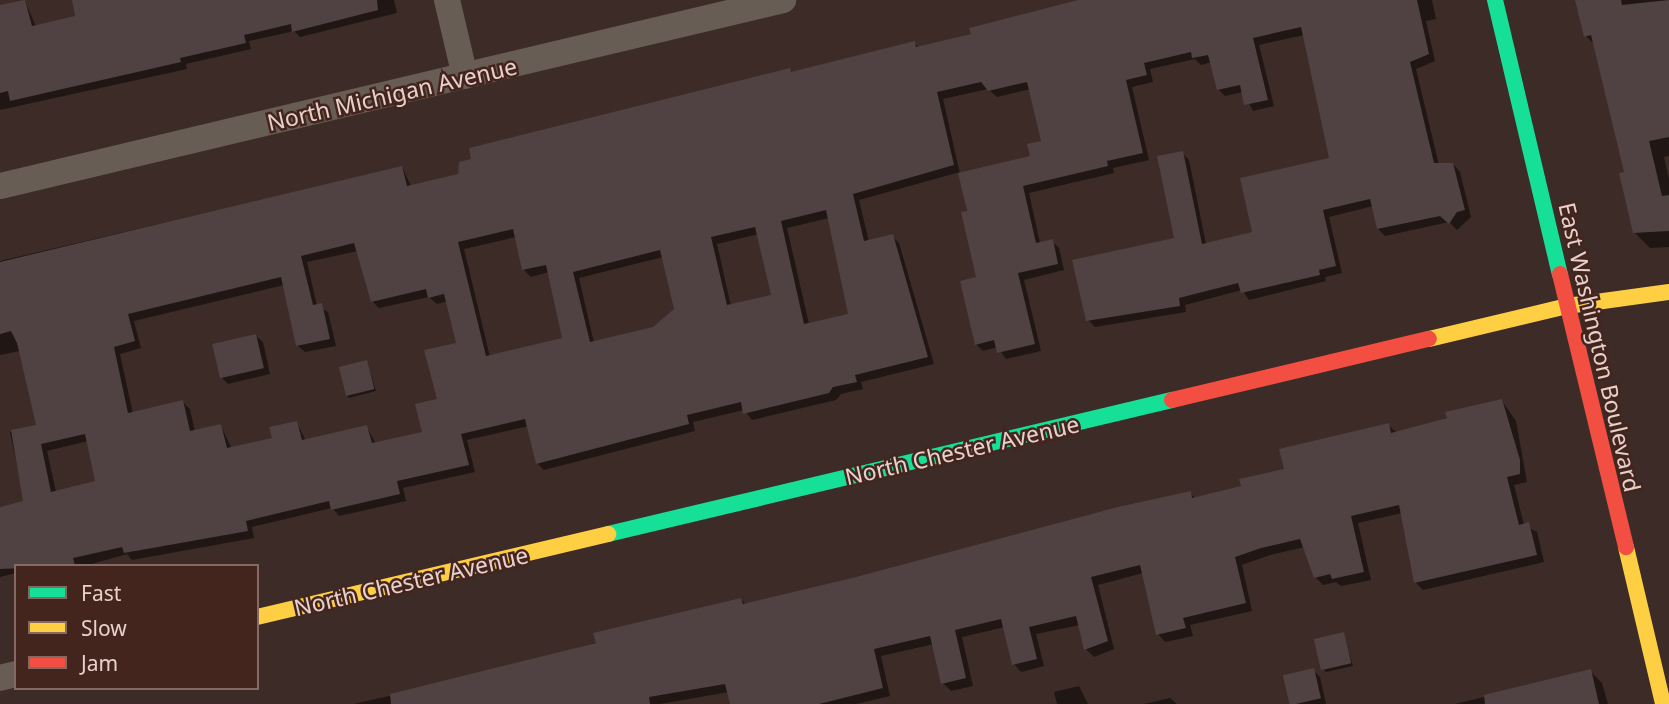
<!DOCTYPE html>
<html>
<head>
<meta charset="utf-8">
<style>
  body { margin:0 }
  #map { position:relative; width:1669px; height:704px; overflow:hidden; background:#3c2b26; font-family:"Noto Sans",sans-serif }
  div>[style] { position:absolute }
  .shadow>* { inset:0; background:#0007 }
  .building>* { inset:0; background:#504242; transform-origin:0 0 }
  .street>* { height:26px; margin:-13px; padding:0 13px; transform-origin:13px; border-radius:13px; background:#685d54 }
  .fast>* { height:16px; margin:-8px; padding:0 8px; transform-origin:8px; border-radius:8px; background:#16e098 }
  .slow>* { height:16px; margin:-8px; padding:0 8px; transform-origin:8px; border-radius:8px; background:#ffcf43 }
  .jam>* { height:16px; margin:-8px; padding:0 8px; transform-origin:8px; border-radius:8px; background:#f24e42 }
  span { translate:-50% -50%; white-space:nowrap; text-align:center; line-height:1.15; -webkit-text-stroke:5px #44251e; paint-order:stroke }
  .street-label { font-size:23px; color:#e6d1cc }
  .legend { position:absolute; left:14px; top:564px; width:245px; height:126px; box-sizing:border-box; background:#44251e; border:2px solid #856a64; margin:0; padding:9px 12px; list-style:none; font-size:21px; color:#e6d1cc }
  .legend li { display:flex; align-items:center; gap:14px; height:35px }
  .legend b { width:35px; border:2px solid #856a64 }
</style>
</head>
<body>
<div id="map">
  <div class="shadow">
    <div style="clip-path:polygon(73px 0,394px 0,397px 13px,300px 37px,294px 31px,249px 41px,251px 49px,186px 64px,187px 69px,0 110px,0 7px,25px 1px,36px 27px,77px 17px)"></div>
    <div style="clip-path:polygon(evenodd,1099px 0,1432px 0,1436px 19px,1426px 21px,1435px 61px,1416px 69px,1439px 165px,1453px 164px,1460px 172px,1471px 217px,1457px 230px,1449px 222px,1385px 236px,1378px 229px,1373px 206px,1329px 217px,1342px 273px,1325px 277px,1326px 281px,1249px 300px,1242px 290px,1185px 305px,1186px 312px,1095px 327px,1088px 320px,1176px 239px,1182px 153px,1189px 160px,1206px 244px,1255px 233px,1331px 159px,1304px 35px,1259px 45px,1274px 106px,1253px 111px,1243px 92px,1225px 96px,1218px 89px,1212px 62px,1201px 65px,1195px 59px,1150px 69px,1153px 82px,1132px 87px,1149px 160px,1113px 168px,1114px 173px,1029px 193px,1040px 243px,1052px 241px,1059px 248px,1064px 270px,1024px 280px,1041px 351px,1006px 359px,998px 347px,983px 351px,976px 344px,978px 279px,960px 172px,859px 200px,869px 242px,892px 236px,899px 243px,934px 364px,861px 382px,863px 389px,841px 394px,836px 400px,752px 420px,744px 410px,693px 422px,695px 431px,544px 470px,537px 463px,529px 426px,467px 440px,475px 472px,403px 488px,406px 501px,339px 516px,332px 508px,252px 527px,254px 538px,132px 560px,127px 554px,85px 566px,16px 566px,16px 573px,0 577px,0 509px,25px 503px,10px 432px,38px 426px,20px 351px,0 355px,0 261px,402px 167px,411px 186px,459px 175px,789px 70px,793px 73px,915px 43px,919px 48px,1099px 0,988px 89px,997px 97px,1031px 89px,1043px 142px,1032px 157px,960px 174px,943px 99px,988px 89px,1099px 0,829px 218px,850px 315px,809px 324px,787px 228px,829px 218px,1099px 0,759px 234px,773px 296px,731px 306px,717px 244px,759px 234px,1099px 0,516px 237px,524px 270px,531px 277px,549px 272px,565px 340px,490px 357px,464px 249px,516px 237px,1099px 0,358px 251px,372px 301px,379px 308px,429px 297px,437px 304px,448px 301px,458px 344px,424px 433px,376px 444px,367px 427px,306px 441px,297px 423px,274px 439px,232px 449px,221px 426px,195px 432px,190px 409px,183px 402px,133px 414px,120px 354px,141px 348px,134px 321px,284px 285px,297px 345px,305px 352px,336px 346px,328px 312px,317px 306px,307px 262px,358px 251px,1099px 0,663px 257px,676px 310px,654px 329px,594px 343px,579px 278px,663px 257px,1099px 0,88px 441px,97px 483px,56px 492px,47px 451px,88px 441px)"></div>
    <div style="clip-path:polygon(1577px 0,1669px 0,1669px 156px,1664px 157px,1669px 179px,1669px 247px,1650px 248px,1634px 232px,1626px 173px,1596px 46px,1586px 36px)"></div>
    <div style="clip-path:polygon(256px 336px,263px 342px,270px 374px,228px 384px,221px 377px)"></div>
    <div style="clip-path:polygon(366px 360px,376px 391px,349px 398px,346px 395px)"></div>
    <div style="clip-path:polygon(1502px 401px,1516px 421px,1527px 482px,1514px 485px,1524px 525px,1537px 532px,1544px 562px,1423px 590px,1415px 582px,1402px 513px,1358px 523px,1371px 580px,1341px 586px,1336px 582px,1323px 585px,1315px 577px,1305px 547px,1270px 555px,1242px 565px,1252px 611px,1190px 625px,1193px 636px,1165px 642px,1158px 634px,1143px 573px,1098px 585px,1114px 649px,1094px 657px,1086px 649px,1080px 625px,1036px 634px,1044px 666px,1021px 672px,1014px 664px,1005px 627px,962px 637px,973px 686px,951px 691px,943px 683px,934px 644px,881px 656px,890px 696px,856px 704px,732px 704px,729px 692px,660px 704px,354px 704px,514px 667px,741px 599px,746px 605px,856px 579px,1190px 493px,1196px 499px,1243px 488px,1388px 425px,1397px 433px)"></div>
    <div style="clip-path:polygon(1343px 634px,1353px 666px,1326px 672px,1323px 669px)"></div>
    <div style="clip-path:polygon(1313px 670px,1320px 677px,1326px 704px,1291px 704px,1285px 677px)"></div>
    <div style="clip-path:polygon(1590px 671px,1602px 683px,1608px 704px,1455px 704px)"></div>
    <div style="clip-path:polygon(1079px 686px,1088px 704px,1057px 704px,1054px 692px)"></div>
    <div style="clip-path:polygon(1170px 698px,1177px 704px,1144px 704px)"></div>
  </div>
  <div class="building">
    <div style="clip-path:polygon(25px 0,32px 26px,75px 16px,72px 0,377px 0,378px 10px,292px 32px,291px 24px,244px 35px,246px 43px,180px 58px,181px 62px,10px 101px,8px 91px,0 93px,0 5px)"></div>
    <div style="clip-path:polygon(evenodd,1078px 0,1417px 0,1429px 54px,1410px 62px,1434px 163px,1453px 163px,1465px 210px,1457px 212px,1449px 224px,1440px 216px,1377px 229px,1370px 199px,1323px 210px,1336px 266px,1319px 270px,1320px 275px,1241px 293px,1238px 283px,1179px 298px,1180px 306px,1086px 321px,1072px 260px,1174px 238px,1157px 156px,1183px 151px,1202px 244px,1252px 232px,1240px 178px,1329px 158px,1301px 27px,1253px 38px,1268px 100px,1244px 105px,1240px 85px,1217px 90px,1208px 55px,1192px 58px,1191px 52px,1144px 63px,1147px 75px,1126px 80px,1143px 153px,1107px 161px,1108px 166px,1023px 186px,1036px 243px,1053px 239px,1058px 264px,1018px 273px,1035px 344px,997px 353px,994px 340px,975px 345px,960px 281px,976px 277px,961px 212px,967px 211px,958px 173px,1030px 156px,1027px 144px,1041px 141px,1027px 82px,988px 91px,981px 82px,937px 92px,954px 165px,853px 194px,864px 241px,893px 234px,928px 357px,855px 375px,857px 382px,833px 387px,829px 393px,743px 414px,741px 402px,687px 415px,689px 424px,536px 464px,525px 419px,461px 434px,469px 465px,397px 481px,400px 494px,331px 510px,329px 501px,246px 521px,248px 531px,124px 553px,122px 547px,73px 558px,75px 566px,0 569px,0 507px,23px 501px,11px 430px,36px 425px,17px 343px,11px 331px,0 334px,0 262px,402px 166px,407px 186px,458px 174px,459px 162px,471px 159px,469px 148px,790px 68px,791px 72px,915px 41px,916px 47px,971px 34px,969px 28px,1078px 0,826px 210px,848px 314px,804px 324px,781px 221px,826px 210px,1078px 0,755px 227px,771px 295px,727px 305px,711px 237px,755px 227px,1078px 0,513px 229px,522px 270px,546px 265px,562px 338px,486px 356px,458px 242px,513px 229px,1078px 0,354px 243px,371px 302px,426px 289px,428px 298px,444px 294px,456px 343px,424px 350px,437px 399px,415px 404px,422px 432px,372px 443px,367px 425px,302px 440px,297px 421px,269px 427px,272px 438px,227px 448px,221px 424px,190px 431px,183px 400px,128px 413px,114px 347px,135px 341px,128px 314px,281px 277px,296px 346px,330px 339px,322px 303px,313px 305px,301px 256px,354px 243px,1078px 0,660px 250px,674px 309px,653px 327px,590px 342px,573px 272px,660px 250px,1078px 0,85px 434px,95px 481px,51px 492px,41px 444px,85px 434px)"></div>
    <div style="clip-path:polygon(1575px 0,1621px 0,1622px 5px,1669px 0,1669px 137px,1649px 141px,1662px 196px,1669px 195px,1669px 231px,1633px 233px,1619px 173px,1624px 172px,1591px 35px,1584px 37px)"></div>
    <div style="left:256px;top:334px;width:35px;height:45px;rotate:77deg"></div>
    <div style="left:367px;top:360px;width:30px;height:29px;rotate:76deg"></div>
    <div style="clip-path:polygon(1502px 399px,1520px 460px,1520px 474px,1507px 477px,1519px 525px,1529px 522px,1537px 555px,1414px 583px,1399px 505px,1351px 516px,1364px 572px,1332px 579px,1330px 574px,1314px 578px,1300px 539px,1261px 548px,1235px 557px,1246px 603px,1183px 618px,1186px 628px,1156px 635px,1140px 565px,1091px 577px,1108px 641px,1084px 650px,1076px 616px,1029px 627px,1037px 659px,1012px 665px,1001px 619px,955px 630px,966px 678px,941px 684px,930px 636px,874px 649px,883px 688px,819px 704px,730px 704px,725px 684px,649px 697px,650px 704px,391px 704px,390px 694px,596px 643px,593px 633px,741px 598px,743px 604px,856px 577px,1118px 507px,1191px 491px,1192px 498px,1241px 486px,1239px 479px,1284px 469px,1279px 449px,1389px 423px,1391px 433px,1447px 418px,1445px 412px)"></div>
    <div style="left:1344px;top:632px;width:32px;height:31px;rotate:77deg"></div>
    <div style="left:1314px;top:668px;width:31px;height:32px;rotate:77deg"></div>
    <div style="clip-path:polygon(1591px 669px,1599px 704px,1485px 704px,1484px 695px)"></div>
  </div>
  <div class="street">
    <div style="left:447px;top:0;width:78px;rotate:76.7deg"></div>
    <div style="left:0;top:186px;width:805px;rotate:-13.36deg"></div>
    <div style="left:0;top:678px;width:16px;rotate:-14deg"></div>
  </div>
  <div class="fast">
    <div style="left:1495px;top:0;width:282px;rotate:76.7deg"></div>
    <div style="left:608px;top:534px;width:580px;rotate:-13.37deg"></div>
  </div>
  <div class="slow">
    <div style="left:1429px;top:339px;width:142px;rotate:-13.4deg"></div>
    <div style="left:1567px;top:306px;width:103px;rotate:-7.8deg"></div>
    <div style="left:1626px;top:547px;width:161px;rotate:76.7deg"></div>
    <div style="left:257px;top:617px;width:361px;rotate:-13.3deg"></div>
  </div>
  <div class="jam">
    <div style="left:1560px;top:274px;width:281px;rotate:76.4deg"></div>
    <div style="left:1172px;top:400px;width:264px;rotate:-13.4deg"></div>
  </div>
  <div class="street-label">
    <span style="left:392px;top:94px;rotate:-13deg">North Michigan Avenue</span>
    <span style="left:1600px;top:347px;rotate:77deg">East Washington Boulevard</span>
    <span style="left:962px;top:450px;rotate:-13deg">North Chester Avenue</span>
    <span style="left:411px;top:581px;rotate:-13deg">North Chester Avenue</span>
  </div>
  <ul class="legend">
  <li><b style="height:9px;background:#16e098"></b>Fast</li>
  <li><b style="height:9px;background:#ffcf43"></b>Slow</li>
  <li><b style="height:9px;background:#f24e42"></b>Jam</li>
  </ul>
</div>
</body>
</html>
